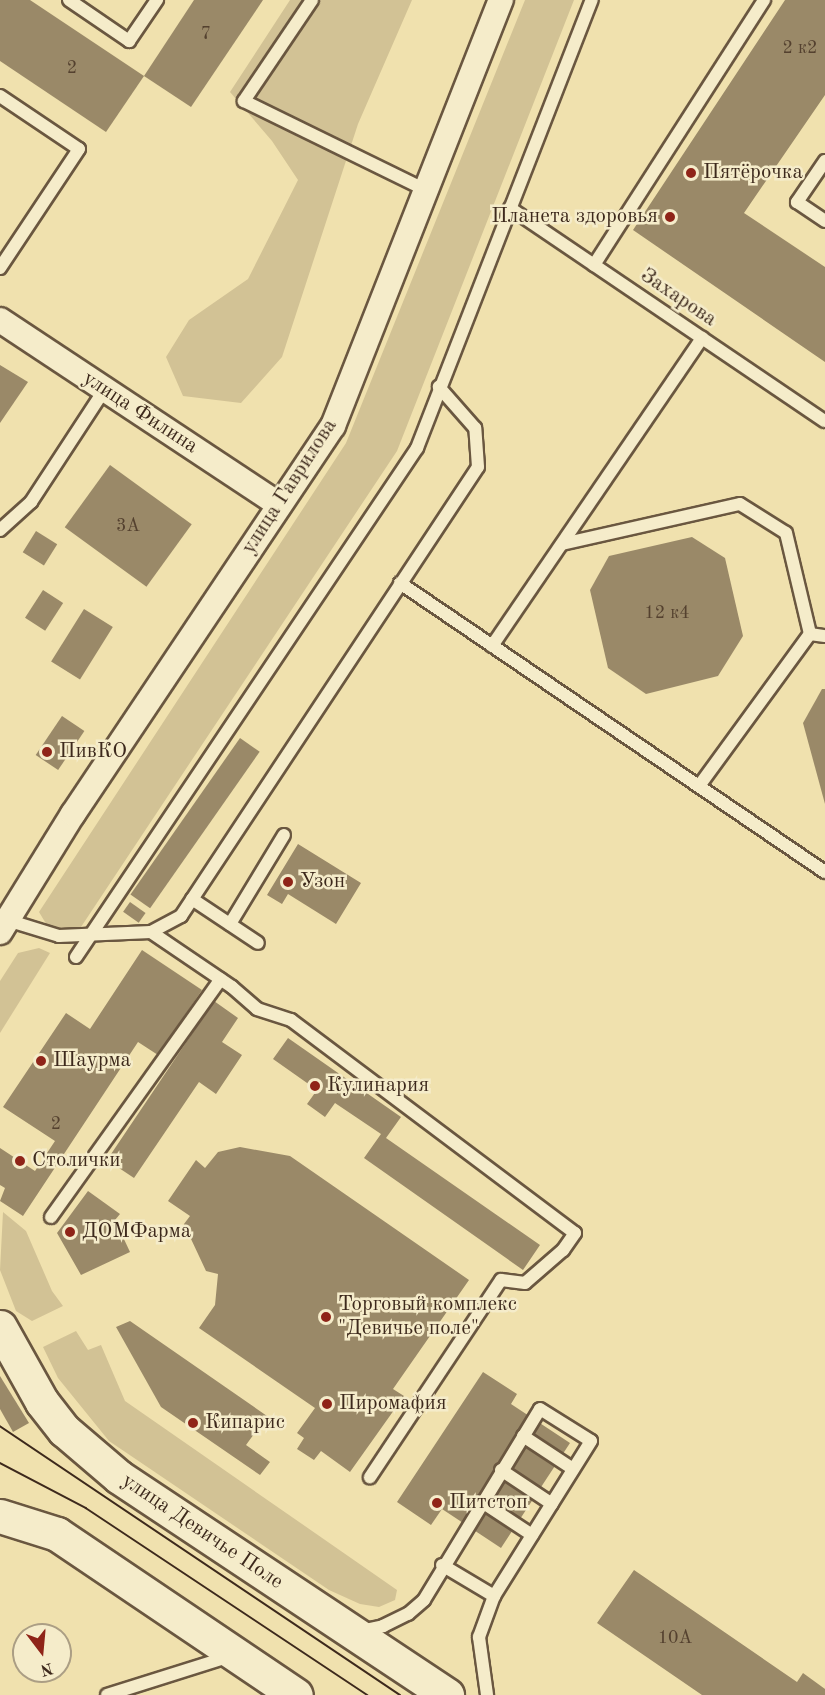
<!DOCTYPE html>
<html>
<head>
<meta charset="utf-8">
<style>
  body { margin:0 }
  #map { position:relative; width:825px; height:1695px; overflow:hidden; background:#f0e1ae; font-family:"Old Standard TT",serif }
  div>[style] { position:absolute }
  .green>* { inset:0; background:#d2c295 }
  .building>* { inset:0; background:#9a8968; transform-origin:0 0 }
  .roads { filter:drop-shadow(2px 0 #6a5740) drop-shadow(-2px 0 #6a5740) drop-shadow(0 2px #6a5740) drop-shadow(0 -2px #6a5740) }
  .lane>* { height:12px; margin:-6px; padding:0 6px; transform-origin:6px; border-radius:6px; background:#f5ecca }
  .street>* { height:24px; margin:-12px; padding:0 12px; transform-origin:12px; border-radius:12px; background:#f5ecca }
  .secondary>* { height:33px; margin:-16.5px; padding:0 16.5px; transform-origin:16.5px; border-radius:16.5px; background:#f5ecca }
  .tram>* { height:1.5px; margin:-0.75px; padding:0 0.75px; transform-origin:0.75px; border-radius:0.75px; background:#3d291c }
  .dots>* { width:16px; height:16px; translate:-50% -50%; box-sizing:border-box; border:3px solid #f5ecca; border-radius:50% }
  span { translate:-50% -50%; white-space:nowrap; text-align:center; line-height:1.15; -webkit-text-stroke:5px #f5ecca; paint-order:stroke }
  .number-label { font-size:18px; color:#54412f }
  .number-label span { -webkit-text-stroke-width:0 }
  .poi-label { font-size:21px; color:#3d291c }
  .left { translate:0 -50%; text-align:left }
  .right { translate:-100% -50%; text-align:right }
  .street-label { font-size:21px; color:#3d291c }
  .north { position:absolute; left:12px; top:1623px; width:60px; height:60px; box-sizing:border-box; background:#f5ecca; border:2px solid #ab9e84; border-radius:50%; rotate:164deg; font-size:16px; font-weight:700; line-height:24px; text-align:center; color:#3d291c }
  .north::after { content:''; display:block; margin:auto; width:21px; height:27px; background:#8f2418; clip-path:polygon(50% 0,100% 100%,50% 72%,0 100%) }
</style>
</head>
<body>
<div id="map">
  <div class="green">
    <div style="clip-path:polygon(290px 0,412px 0,358px 124px,282px 357px,241px 403px,183px 396px,166px 357px,189px 320px,248px 279px,298px 180px,272px 141px,230px 92px)"></div>
    <div style="clip-path:polygon(525px 0,574px 0,397px 451px,81px 927px,65px 932px,48px 927px,39px 912px,346px 443px)"></div>
    <div style="clip-path:polygon(39px 948px,50px 953px,0 1033px,0 981px,18px 953px)"></div>
    <div style="clip-path:polygon(3px 1212px,26px 1231px,52px 1291px,63px 1306px,32px 1321px,16px 1311px,0 1270px)"></div>
    <div style="clip-path:polygon(76px 1331px,88px 1350px,101px 1345px,125px 1401px,397px 1590px,395px 1600px,379px 1607px,360px 1604px,329px 1590px,109px 1441px,58px 1378px,43px 1347px)"></div>
  </div>
  <div class="building">
    <div style="clip-path:polygon(0 0,30px 0,144px 76px,106px 132px,0 61px)"></div>
    <div style="clip-path:polygon(194px 0,263px 0,191px 107px,144px 76px)"></div>
    <div style="clip-path:polygon(785px 0,825px 0,825px 95px,744px 213px,825px 267px,825px 362px,633px 230px)"></div>
    <div style="clip-path:polygon(0 365px,28px 382px,0 423px)"></div>
    <div style="left:110px;top:465px;width:101px;height:77px;rotate:36deg"></div>
    <div style="left:36px;top:531px;width:25px;height:25px;rotate:32deg"></div>
    <div style="clip-path:polygon(692px 537px,725px 558px,743px 636px,718px 676px,646px 694px,608px 668px,590px 590px,609px 556px)"></div>
    <div style="left:43px;top:590px;width:24px;height:33px;rotate:33deg"></div>
    <div style="left:84px;top:609px;width:34px;height:62px;rotate:32deg"></div>
    <div style="clip-path:polygon(822px 689px,825px 689px,825px 804px,803px 723px)"></div>
    <div style="left:62px;top:716px;width:27px;height:47px;rotate:34deg"></div>
    <div style="left:240px;top:738px;width:24px;height:191px;rotate:35deg"></div>
    <div style="clip-path:polygon(298px 844px,361px 883px,336px 924px,288px 894px,282px 904px,267px 895px)"></div>
    <div style="left:130px;top:902px;width:19px;height:12px;rotate:35deg"></div>
    <div style="clip-path:polygon(142px 950px,202px 990px,158px 1055px,138px 1042px,23px 1216px,0 1201px,5px 1188px,0 1185px,0 1148px,35px 1171px,55px 1141px,3px 1107px,66px 1013px,90px 1029px)"></div>
    <div style="clip-path:polygon(214px 1001px,238px 1018px,222px 1042px,242px 1055px,216px 1094px,199px 1082px,134px 1178px,107px 1160px)"></div>
    <div style="clip-path:polygon(288px 1038px,401px 1117px,386px 1138px,540px 1245px,523px 1270px,364px 1158px,381px 1134px,335px 1103px,325px 1117px,307px 1104px,317px 1090px,273px 1059px)"></div>
    <div style="clip-path:polygon(240px 1147px,290px 1156px,469px 1280px,393px 1389px,404px 1396px,350px 1472px,321px 1451px,314px 1460px,297px 1449px,304px 1438px,297px 1433px,315px 1408px,199px 1328px,215px 1305px,218px 1274px,206px 1271px,184px 1224px,190px 1216px,168px 1201px,196px 1160px,205px 1168px,218px 1152px)"></div>
    <div style="clip-path:polygon(88px 1191px,120px 1214px,115px 1220px,130px 1252px,81px 1275px,57px 1233px)"></div>
    <div style="clip-path:polygon(130px 1321px,267px 1416px,246px 1445px,270px 1462px,260px 1475px,161px 1407px,116px 1327px)"></div>
    <div style="clip-path:polygon(483px 1372px,517px 1394px,511px 1404px,570px 1443px,501px 1548px,442px 1509px,431px 1525px,397px 1502px)"></div>
    <div style="clip-path:polygon(0 1376px,29px 1423px,13px 1432px,0 1409px)"></div>
    <div style="clip-path:polygon(634px 1570px,797px 1682px,803px 1673px,825px 1689px,825px 1695px,702px 1695px,597px 1623px)"></div>
  </div>
  <div class="roads">
    <div class="lane">
      <div style="left:69px;top:0;width:73px;rotate:34.3deg"></div>
      <div style="left:129px;top:41px;width:50px;rotate:-55.7deg"></div>
      <div style="left:312px;top:0;width:122px;rotate:124deg"></div>
      <div style="left:244px;top:101px;width:203px;rotate:26.1deg"></div>
      <div style="left:0;top:96px;width:95px;rotate:33.9deg"></div>
      <div style="left:79px;top:149px;width:143px;rotate:123.6deg"></div>
      <div style="left:825px;top:161px;width:50px;rotate:124.3deg"></div>
      <div style="left:797px;top:202px;width:34px;rotate:34deg"></div>
      <div style="left:510px;top:208px;width:380px;rotate:34.1deg"></div>
      <div style="left:594px;top:265px;width:315px;rotate:-57.3deg"></div>
      <div style="left:0;top:530px;width:42px;rotate:-42.1deg"></div>
      <div style="left:31px;top:502px;width:135px;rotate:-56.8deg"></div>
      <div style="left:562px;top:544px;width:182px;rotate:-12.7deg"></div>
      <div style="left:740px;top:504px;width:54px;rotate:32.2deg"></div>
      <div style="left:786px;top:533px;width:104px;rotate:76.6deg"></div>
      <div style="left:400px;top:583px;width:514px;rotate:34.22deg"></div>
      <div style="left:492px;top:646px;width:373px;rotate:-55.7deg"></div>
      <div style="left:699px;top:786px;width:188px;rotate:-53.9deg"></div>
      <div style="left:810px;top:634px;width:15px;rotate:8deg"></div>
      <div style="left:192px;top:899px;width:79px;rotate:33.7deg"></div>
      <div style="left:7px;top:920px;width:54px;rotate:17.1deg"></div>
      <div style="left:59px;top:936px;width:92px;rotate:-2.5deg"></div>
      <div style="left:151px;top:932px;width:34px;rotate:-28deg"></div>
      <div style="left:181px;top:916px;width:538px;rotate:-56.52deg"></div>
      <div style="left:478px;top:467px;width:39px;rotate:-94deg"></div>
      <div style="left:475px;top:428px;width:55px;rotate:-131.3deg"></div>
      <div style="left:230px;top:924px;width:104px;rotate:-58.8deg"></div>
      <div style="left:151px;top:932px;width:98px;rotate:34.2deg"></div>
      <div style="left:232px;top:987px;width:33px;rotate:41deg"></div>
      <div style="left:257px;top:1009px;width:36px;rotate:18deg"></div>
      <div style="left:291px;top:1020px;width:355px;rotate:36.9deg"></div>
      <div style="left:575px;top:1233px;width:21px;rotate:125deg"></div>
      <div style="left:563px;top:1250px;width:50px;rotate:139deg"></div>
      <div style="left:525px;top:1283px;width:24px;rotate:-173deg"></div>
      <div style="left:501px;top:1280px;width:237px;rotate:123.6deg"></div>
      <div style="left:76px;top:957px;width:613px;rotate:-56.18deg"></div>
      <div style="left:417px;top:448px;width:481px;rotate:-68.7deg"></div>
      <div style="left:51px;top:1217px;width:292px;rotate:-54.5deg"></div>
      <div style="left:523px;top:1436px;width:60px;rotate:33.4deg"></div>
      <div style="left:501px;top:1470px;width:61px;rotate:33.7deg"></div>
      <div style="left:482px;top:1502px;width:60px;rotate:33.4deg"></div>
      <div style="left:442px;top:1565px;width:61px;rotate:30.8deg"></div>
      <div style="left:360px;top:1631px;width:24px;rotate:-12deg"></div>
      <div style="left:383px;top:1626px;width:28px;rotate:-26deg"></div>
      <div style="left:408px;top:1614px;width:21px;rotate:-41deg"></div>
      <div style="left:424px;top:1600px;width:223px;rotate:-58.7deg"></div>
      <div style="left:540px;top:1409px;width:60px;rotate:32.1deg"></div>
      <div style="left:591px;top:1441px;width:183px;rotate:122deg"></div>
      <div style="left:494px;top:1596px;width:44px;rotate:110.1deg"></div>
      <div style="left:479px;top:1637px;width:59px;rotate:82.1deg"></div>
      <div style="left:107px;top:1695px;width:130px;rotate:-17.5deg"></div>
    </div>
    <div class="street">
      <div style="left:0;top:320px;width:335px;rotate:33.5deg"></div>
      <div style="left:0;top:932px;width:139px;rotate:-58.3deg"></div>
      <div style="left:73px;top:814px;width:467px;rotate:-56.2deg"></div>
      <div style="left:333px;top:426px;width:458px;rotate:-68.5deg"></div>
    </div>
    <div class="secondary">
      <div style="left:0;top:1327px;width:86px;rotate:60.8deg"></div>
      <div style="left:42px;top:1402px;width:36px;rotate:52deg"></div>
      <div style="left:64px;top:1430px;width:72px;rotate:40.5deg"></div>
      <div style="left:119px;top:1477px;width:394px;rotate:33.6deg"></div>
      <div style="left:0;top:1516px;width:60px;rotate:17.5deg"></div>
      <div style="left:57px;top:1534px;width:288px;rotate:34deg"></div>
    </div>
  </div>
  <div class="tram">
    <div style="left:0;top:1426px;width:482px;rotate:33.9deg"></div>
    <div style="left:0;top:1463px;width:97px;rotate:27.6deg"></div>
    <div style="left:86px;top:1508px;width:338px;rotate:33.6deg"></div>
  </div>
  <div class="dots">
    <div style="left:691px;top:173px;background:#8f2418"></div>
    <div style="left:670px;top:217px;background:#8f2418"></div>
    <div style="left:47px;top:752px;background:#8f2418"></div>
    <div style="left:288px;top:882px;background:#8f2418"></div>
    <div style="left:41px;top:1061px;background:#8f2418"></div>
    <div style="left:315px;top:1086px;background:#8f2418"></div>
    <div style="left:20px;top:1161px;background:#8f2418"></div>
    <div style="left:70px;top:1232px;background:#8f2418"></div>
    <div style="left:326px;top:1317px;background:#8f2418"></div>
    <div style="left:327px;top:1404px;background:#8f2418"></div>
    <div style="left:193px;top:1423px;background:#8f2418"></div>
    <div style="left:437px;top:1503px;background:#8f2418"></div>
  </div>
  <div class="number-label">
    <span style="left:206px;top:34px">7</span>
    <span style="left:800px;top:48px">2 к2</span>
    <span style="left:72px;top:68px">2</span>
    <span style="left:128px;top:526px">3А</span>
    <span style="left:667px;top:613px">12 к4</span>
    <span style="left:56px;top:1124px">2</span>
    <span style="left:675px;top:1638px">10А</span>
  </div>
  <div class="poi-label">
    <span class="left" style="left:703px;top:173px">Пятёрочка</span>
    <span class="right" style="left:658px;top:217px">Планета здоровья</span>
    <span class="left" style="left:59px;top:752px">ПивКО</span>
    <span class="left" style="left:300px;top:882px">Узон</span>
    <span class="left" style="left:53px;top:1061px">Шаурма</span>
    <span class="left" style="left:327px;top:1086px">Кулинария</span>
    <span class="left" style="left:32px;top:1161px">Столички</span>
    <span class="left" style="left:82px;top:1232px">ДОМФарма</span>
    <span class="left" style="left:338px;top:1317px">Торговый комплекс<br>"Девичье поле"</span>
    <span class="left" style="left:339px;top:1404px">Пиромафия</span>
    <span class="left" style="left:205px;top:1423px">Кипарис</span>
    <span class="left" style="left:449px;top:1503px">Питстоп</span>
  </div>
  <div class="street-label">
    <span style="left:678px;top:298px;rotate:34deg">Захарова</span>
    <span style="left:140px;top:413px;rotate:33deg">улица Филина</span>
    <span style="left:290px;top:487px;rotate:-57deg">улица Гаврилова</span>
    <span style="left:202px;top:1532px;rotate:34deg">улица Девичье Поле</span>
  </div>
  <div class="north">N</div>
</div>
</body>
</html>
